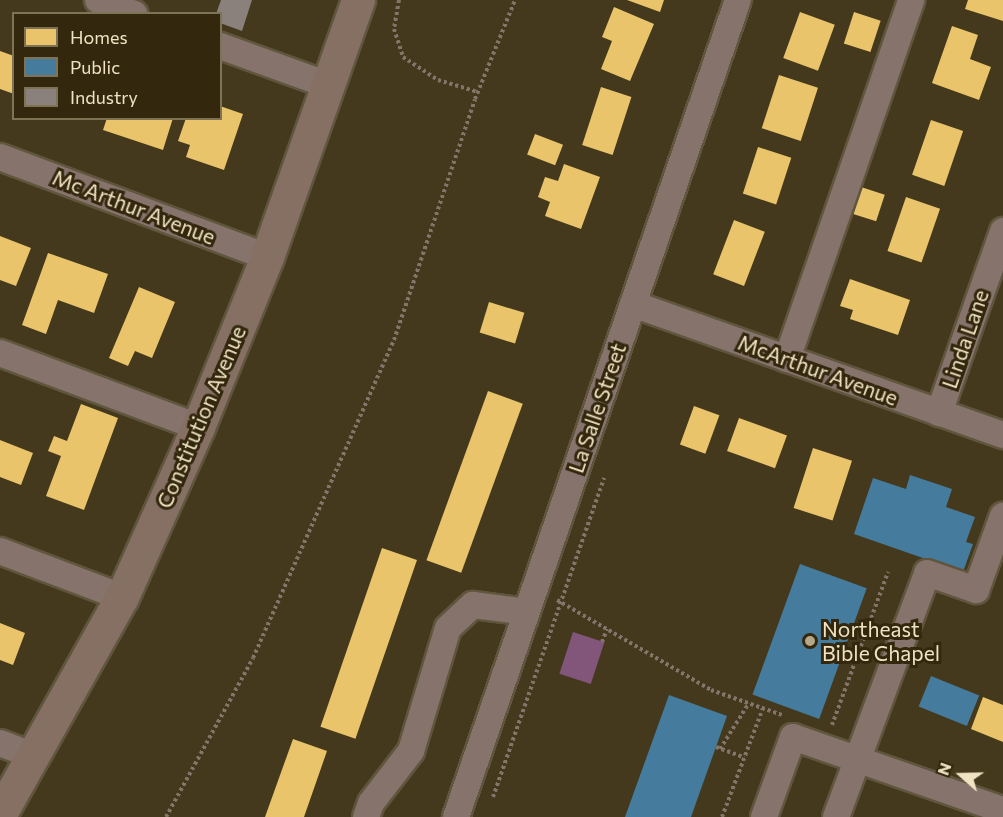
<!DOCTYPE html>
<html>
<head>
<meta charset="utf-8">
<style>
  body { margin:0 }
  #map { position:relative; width:1003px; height:817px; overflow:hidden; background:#44391d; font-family:Commissioner,sans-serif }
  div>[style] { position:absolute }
  .green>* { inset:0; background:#81567a; transform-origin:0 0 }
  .homes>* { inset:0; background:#e9c46a; transform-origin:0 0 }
  .public>* { inset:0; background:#457b9d; transform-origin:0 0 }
  .industry>* { inset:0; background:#8a817c }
  .path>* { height:4px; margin-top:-2px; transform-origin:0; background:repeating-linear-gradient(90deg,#84756b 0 3px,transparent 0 6px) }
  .roads { filter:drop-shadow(2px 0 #60563e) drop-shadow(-2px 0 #60563e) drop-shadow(0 2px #60563e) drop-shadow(0 -2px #60563e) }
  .minor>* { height:26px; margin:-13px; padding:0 13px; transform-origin:13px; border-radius:13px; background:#86736c }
  .major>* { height:33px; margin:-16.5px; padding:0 16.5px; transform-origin:16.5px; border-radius:16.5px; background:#857063 }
  .dots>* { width:16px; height:16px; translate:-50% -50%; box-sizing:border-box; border:3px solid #33280e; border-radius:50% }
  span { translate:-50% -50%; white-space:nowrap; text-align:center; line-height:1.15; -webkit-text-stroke:6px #33280e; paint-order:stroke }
  .street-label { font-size:21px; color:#f0e3c3 }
  .poi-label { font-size:21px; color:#f0e3c3 }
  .left { translate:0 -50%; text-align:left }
  .legend { position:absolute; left:12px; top:12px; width:210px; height:108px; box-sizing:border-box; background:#33280e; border:2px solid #7f7356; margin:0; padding:8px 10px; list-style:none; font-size:18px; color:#f0e3c3 }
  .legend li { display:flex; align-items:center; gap:12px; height:30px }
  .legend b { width:30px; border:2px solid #7f7356 }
  .north { position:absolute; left:931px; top:745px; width:60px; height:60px; -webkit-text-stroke:4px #33280e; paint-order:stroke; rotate:290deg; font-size:16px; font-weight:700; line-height:24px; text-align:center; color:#f0e3c3 }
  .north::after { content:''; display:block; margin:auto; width:21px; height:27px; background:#f0e3c3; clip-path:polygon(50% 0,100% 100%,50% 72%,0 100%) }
</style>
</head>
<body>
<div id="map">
  <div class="green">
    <div style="left:573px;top:632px;width:33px;height:44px;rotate:18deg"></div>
  </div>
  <div class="homes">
    <div style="clip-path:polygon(627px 0,664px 0,660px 12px)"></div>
    <div style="clip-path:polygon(968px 0,1003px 0,1003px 21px,965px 9px)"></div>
    <div style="clip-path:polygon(614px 7px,654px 24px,630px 81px,601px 69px,612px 41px,602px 37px)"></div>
    <div style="left:800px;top:12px;width:37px;height:49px;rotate:20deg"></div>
    <div style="left:854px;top:12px;width:28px;height:33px;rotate:18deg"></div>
    <div style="clip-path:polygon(952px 26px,978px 35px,970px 59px,991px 67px,979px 100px,932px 83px)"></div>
    <div style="clip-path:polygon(0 51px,14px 56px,14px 94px,0 89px)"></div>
    <div style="left:779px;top:75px;width:41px;height:56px;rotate:18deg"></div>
    <div style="left:601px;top:87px;width:32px;height:61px;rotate:18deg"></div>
    <div style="clip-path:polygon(220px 106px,243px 114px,224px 170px,186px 157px,190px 145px,178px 141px,186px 118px,220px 118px)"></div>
    <div style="clip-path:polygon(107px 118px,173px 118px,163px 150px,103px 130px)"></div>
    <div style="left:931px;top:120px;width:34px;height:58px;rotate:19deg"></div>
    <div style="left:535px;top:134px;width:30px;height:22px;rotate:21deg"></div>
    <div style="left:758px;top:147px;width:35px;height:49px;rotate:18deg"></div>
    <div style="clip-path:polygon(564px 164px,600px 177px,581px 229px,545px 216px,550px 202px,538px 197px,545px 177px,558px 181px)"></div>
    <div style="left:861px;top:187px;width:25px;height:28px;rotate:18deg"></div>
    <div style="left:906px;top:197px;width:36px;height:57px;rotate:19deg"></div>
    <div style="left:734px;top:220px;width:33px;height:58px;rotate:21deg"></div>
    <div style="clip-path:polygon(0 236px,31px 248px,16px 286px,0 280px)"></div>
    <div style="clip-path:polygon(48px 253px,108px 274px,94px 313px,58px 300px,46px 334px,22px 325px)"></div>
    <div style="clip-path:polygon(850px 279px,910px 300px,898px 335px,850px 319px,853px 310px,840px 306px)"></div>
    <div style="clip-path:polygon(139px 287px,175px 302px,152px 358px,135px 351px,128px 366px,109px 358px)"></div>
    <div style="left:489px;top:302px;width:37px;height:32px;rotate:17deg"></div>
    <div style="left:488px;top:391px;width:37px;height:180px;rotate:20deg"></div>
    <div style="clip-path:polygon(81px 404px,118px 418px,84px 510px,46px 496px,61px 456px,48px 451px,54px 436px,67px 441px)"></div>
    <div style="left:694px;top:406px;width:27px;height:41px;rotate:20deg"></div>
    <div style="left:739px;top:418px;width:51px;height:35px;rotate:20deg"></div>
    <div style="clip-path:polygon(0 440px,33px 453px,21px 485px,0 477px)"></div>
    <div style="left:813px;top:448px;width:41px;height:63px;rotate:18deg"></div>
    <div style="left:382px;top:548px;width:37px;height:189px;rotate:19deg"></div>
    <div style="clip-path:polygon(0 623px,25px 633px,13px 665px,0 660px)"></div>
    <div style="clip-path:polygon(983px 697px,1003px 705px,1003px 742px,971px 729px)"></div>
    <div style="clip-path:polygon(293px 739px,327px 751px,304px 817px,265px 817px)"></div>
  </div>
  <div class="public">
    <div style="clip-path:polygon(910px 475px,952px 489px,946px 507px,975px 517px,966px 542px,973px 544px,963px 572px,854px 534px,873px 478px,906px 489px)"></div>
    <div style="left:800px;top:564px;width:71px;height:139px;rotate:20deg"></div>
    <div style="left:931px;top:676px;width:52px;height:33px;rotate:22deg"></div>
    <div style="clip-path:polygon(669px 695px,727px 716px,691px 817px,625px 817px)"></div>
  </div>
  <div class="industry">
    <div style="clip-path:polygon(221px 0,252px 0,242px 31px,220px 23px,220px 14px,216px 14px)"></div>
  </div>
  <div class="path">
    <div style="left:399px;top:0;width:29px;rotate:100deg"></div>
    <div style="left:394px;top:29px;width:29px;rotate:72deg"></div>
    <div style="left:403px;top:57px;width:42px;rotate:33.3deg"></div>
    <div style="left:438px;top:80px;width:42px;rotate:16.7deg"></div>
    <div style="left:557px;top:600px;width:178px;rotate:30.3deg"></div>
    <div style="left:711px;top:690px;width:75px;rotate:19.4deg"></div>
    <div style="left:602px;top:642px;width:14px;rotate:-69deg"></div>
    <div style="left:832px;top:725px;width:163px;rotate:-69.9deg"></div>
    <div style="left:716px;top:747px;width:30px;rotate:20deg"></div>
    <div style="left:720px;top:749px;width:54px;rotate:-57.8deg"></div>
    <div style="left:493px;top:797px;width:338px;rotate:-70.8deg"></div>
    <div style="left:166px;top:817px;width:181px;rotate:-61.3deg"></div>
    <div style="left:253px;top:658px;width:348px;rotate:-66.1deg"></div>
    <div style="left:394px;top:340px;width:254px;rotate:-71.4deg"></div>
    <div style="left:475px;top:99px;width:107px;rotate:-68deg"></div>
    <div style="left:722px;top:817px;width:116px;rotate:-69.4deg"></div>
  </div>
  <div class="roads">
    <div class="minor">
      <div style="left:98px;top:0;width:39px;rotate:21deg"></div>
      <div style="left:220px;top:46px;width:115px;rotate:19.9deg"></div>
      <div style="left:0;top:157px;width:285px;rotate:20.5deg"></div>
      <div style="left:633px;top:304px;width:393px;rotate:19.5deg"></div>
      <div style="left:0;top:353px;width:211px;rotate:20.5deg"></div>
      <div style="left:787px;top:359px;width:380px;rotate:-70.9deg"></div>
      <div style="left:939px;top:413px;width:193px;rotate:-70.6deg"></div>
      <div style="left:0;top:551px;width:130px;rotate:20.7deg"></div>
      <div style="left:0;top:743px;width:36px;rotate:21deg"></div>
      <div style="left:366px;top:817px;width:15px;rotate:-70deg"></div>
      <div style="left:371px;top:803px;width:66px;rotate:-52.4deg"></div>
      <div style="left:411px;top:751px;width:128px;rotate:-73.3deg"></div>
      <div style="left:448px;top:628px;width:34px;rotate:-43deg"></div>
      <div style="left:473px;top:605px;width:54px;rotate:7.4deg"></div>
      <div style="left:456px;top:817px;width:864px;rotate:-70.96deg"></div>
      <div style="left:764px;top:817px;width:85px;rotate:-70.1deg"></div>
      <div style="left:793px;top:737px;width:222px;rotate:19.2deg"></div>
      <div style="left:836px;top:817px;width:260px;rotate:-69.5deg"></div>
      <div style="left:927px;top:573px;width:52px;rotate:19.1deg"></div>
      <div style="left:976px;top:590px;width:79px;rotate:-70deg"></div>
    </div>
    <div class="major">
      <div style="left:0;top:814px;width:249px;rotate:-60.7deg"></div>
      <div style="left:122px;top:597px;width:186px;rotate:-65.9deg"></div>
      <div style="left:198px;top:427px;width:183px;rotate:-67.9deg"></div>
      <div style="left:267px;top:257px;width:273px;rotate:-70.5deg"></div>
    </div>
  </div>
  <div class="dots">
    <div style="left:810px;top:641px;background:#b4a889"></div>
  </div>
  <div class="street-label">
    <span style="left:134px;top:207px;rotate:21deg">Mc Arthur Avenue</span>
    <span style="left:965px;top:339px;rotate:-71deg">Linda Lane</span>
    <span style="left:818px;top:370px;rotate:20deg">McArthur Avenue</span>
    <span style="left:597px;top:408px;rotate:-71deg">La Salle Street</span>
    <span style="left:201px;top:417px;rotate:-67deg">Constitution Avenue</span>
  </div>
  <div class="poi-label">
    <span class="left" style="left:822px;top:641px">Northeast<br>Bible Chapel</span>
  </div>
  <ul class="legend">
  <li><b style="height:16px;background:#e9c46a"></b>Homes</li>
  <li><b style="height:16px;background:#457b9d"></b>Public</li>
  <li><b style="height:16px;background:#8a817c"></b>Industry</li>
  </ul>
  <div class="north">N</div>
</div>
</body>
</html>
